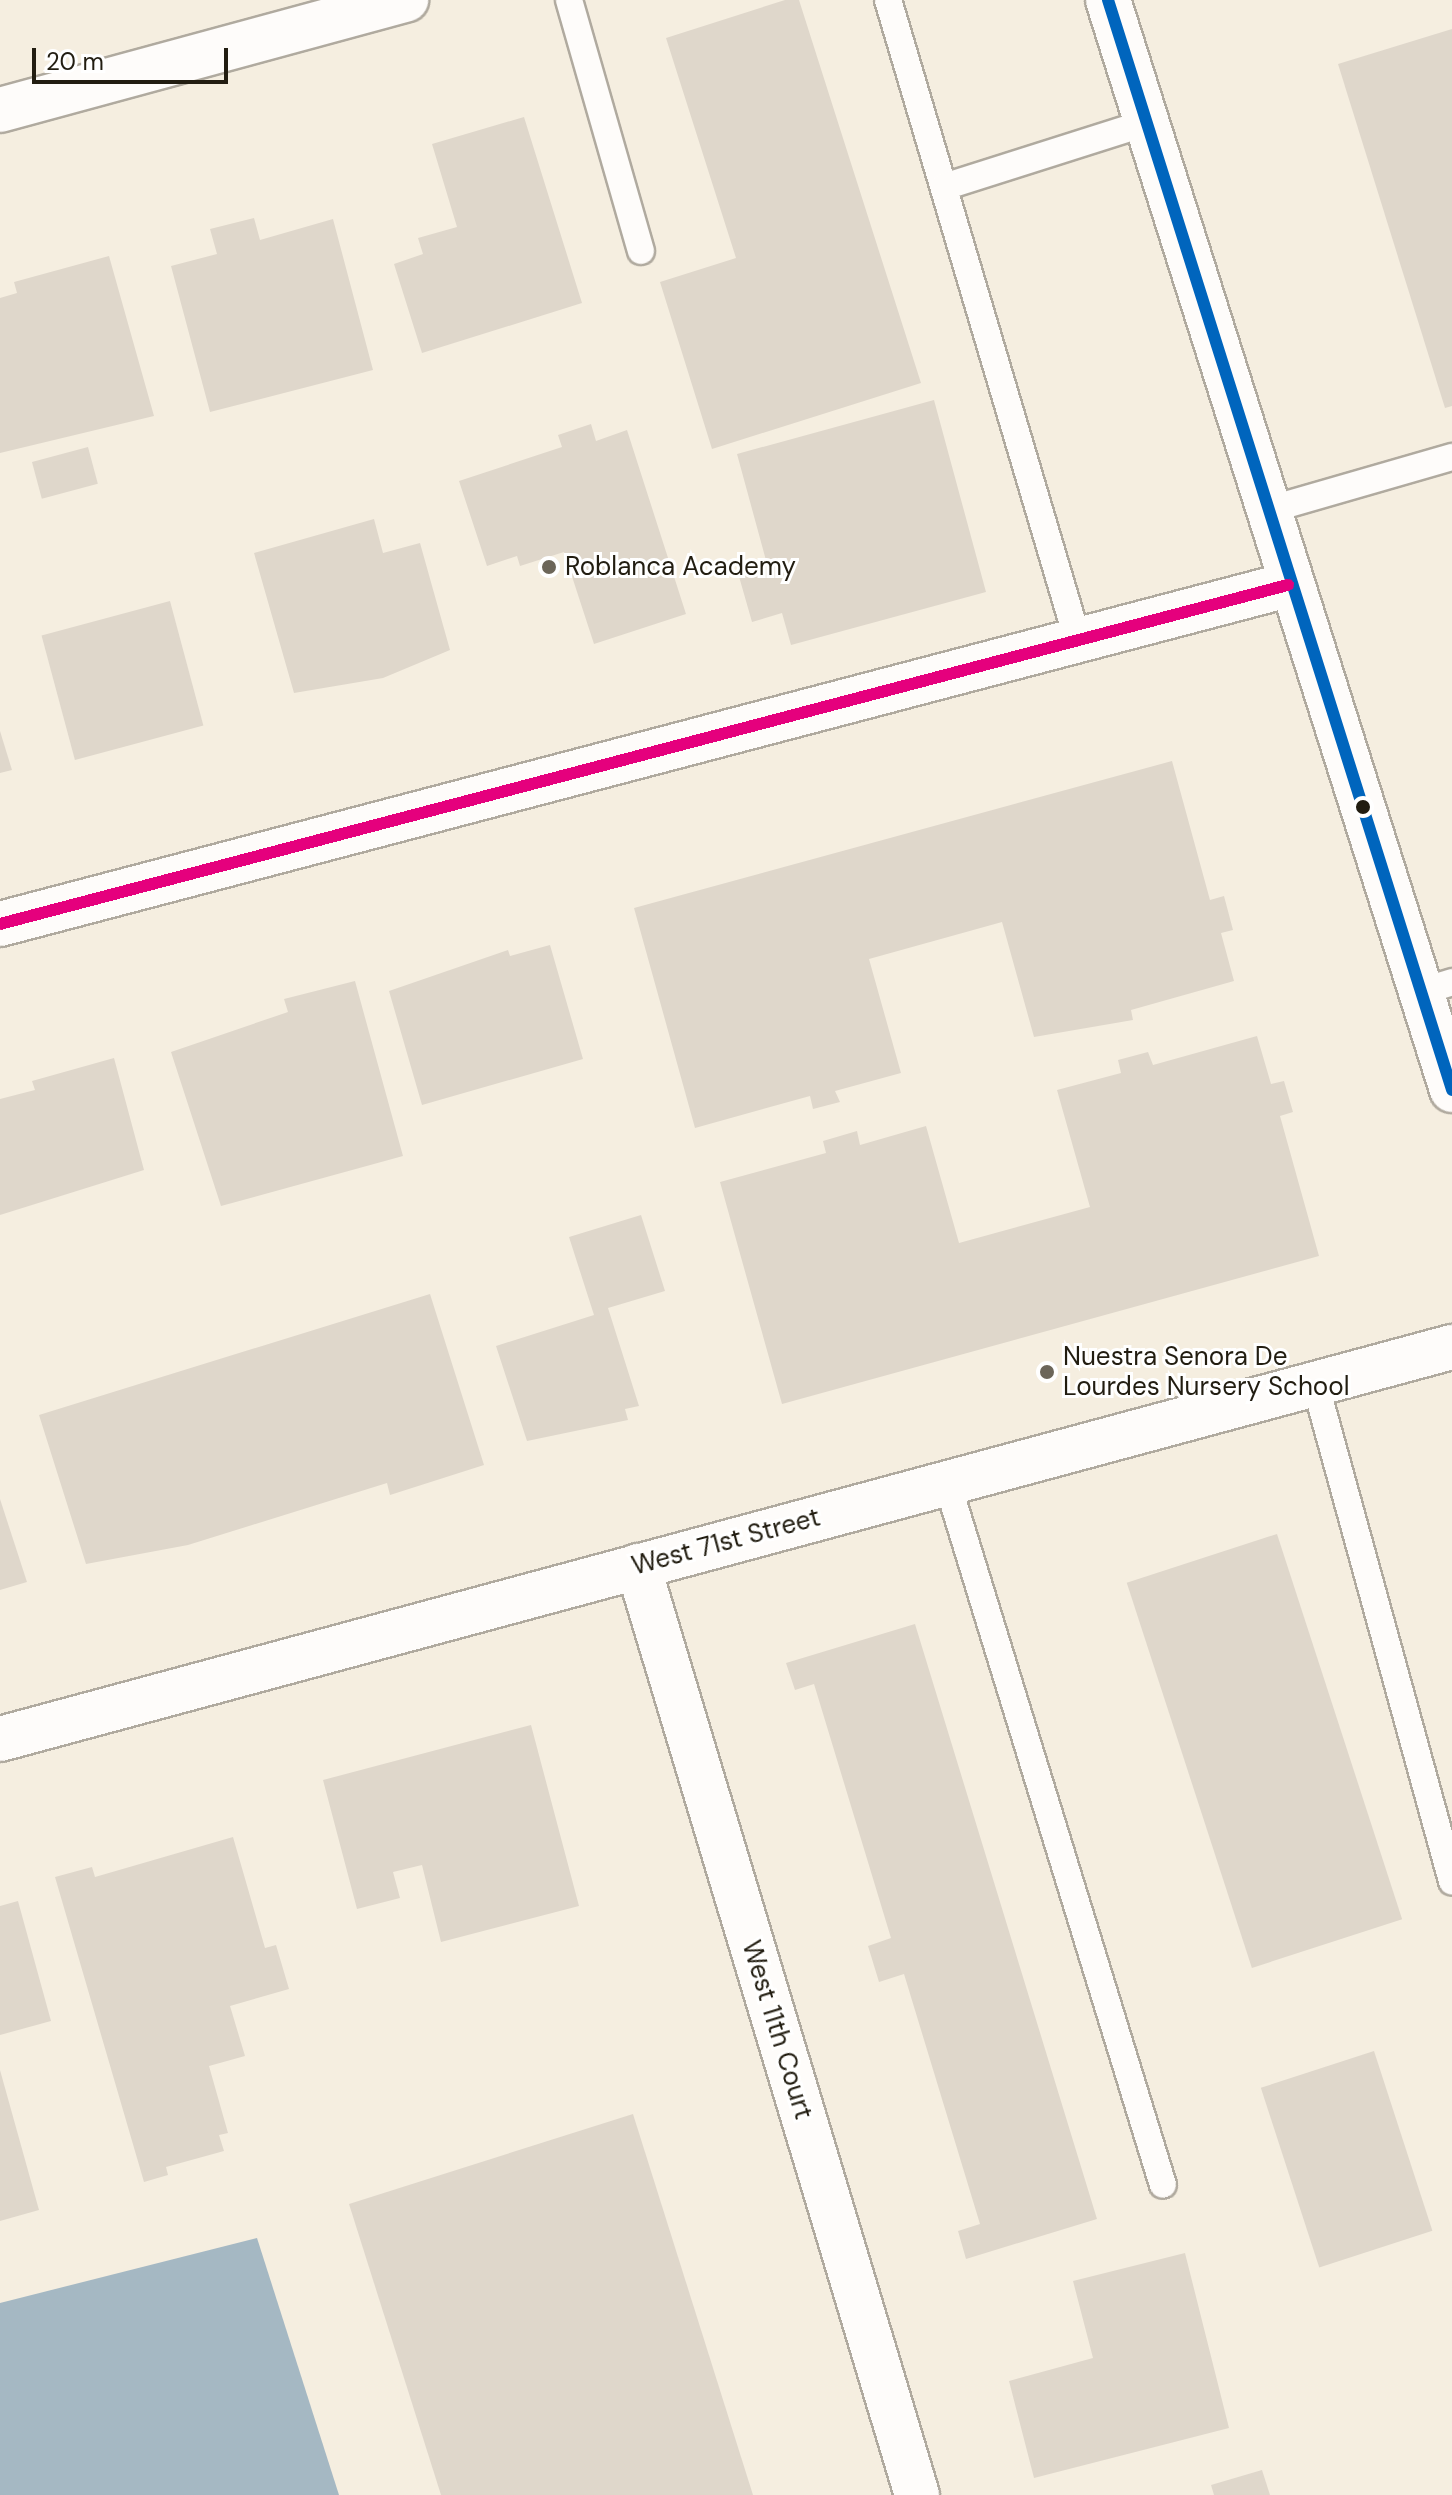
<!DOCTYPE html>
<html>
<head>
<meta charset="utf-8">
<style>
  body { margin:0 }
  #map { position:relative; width:1452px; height:2495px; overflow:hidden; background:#f5eee0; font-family:"DM Sans",sans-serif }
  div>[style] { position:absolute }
  .water>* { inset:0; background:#a5b8c3 }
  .building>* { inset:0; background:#dfd7cb; transform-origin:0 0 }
  .roads { filter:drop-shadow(2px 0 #b0aa9f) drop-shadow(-2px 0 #b0aa9f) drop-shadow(0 2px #b0aa9f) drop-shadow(0 -2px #b0aa9f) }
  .lane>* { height:26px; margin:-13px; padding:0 13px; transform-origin:13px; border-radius:13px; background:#fefcfa }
  .street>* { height:44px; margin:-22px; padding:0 22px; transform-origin:22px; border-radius:22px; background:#fefcfa }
  .secondary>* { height:44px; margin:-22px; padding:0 22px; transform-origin:22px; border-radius:22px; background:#fefcfa }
  .bus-1>* { height:12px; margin:-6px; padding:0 6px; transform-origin:6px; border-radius:6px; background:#0065bd }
  .bus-2>* { height:12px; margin:-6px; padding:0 6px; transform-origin:6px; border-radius:6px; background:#e5007d }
  .dots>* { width:22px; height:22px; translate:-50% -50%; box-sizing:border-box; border:4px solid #fff; border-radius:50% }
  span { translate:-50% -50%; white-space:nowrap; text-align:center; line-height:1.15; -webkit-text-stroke:6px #fff; paint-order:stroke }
  .poi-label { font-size:26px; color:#221d11 }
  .left { translate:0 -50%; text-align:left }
  .street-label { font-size:26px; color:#221d11 }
  .scale { position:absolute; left:32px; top:48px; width:196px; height:36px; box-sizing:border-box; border:4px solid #221d11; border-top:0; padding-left:10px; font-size:24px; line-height:28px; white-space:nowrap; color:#221d11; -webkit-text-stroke:6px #fff; paint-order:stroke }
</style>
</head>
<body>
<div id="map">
  <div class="water">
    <div style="clip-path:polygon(257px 2238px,339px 2495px,0 2495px,0 2303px)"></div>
  </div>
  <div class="building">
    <div style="clip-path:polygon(785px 0,799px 0,921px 383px,712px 449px,660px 282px,736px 258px,666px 38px)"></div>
    <div style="clip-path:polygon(1452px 29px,1452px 406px,1445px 408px,1338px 64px)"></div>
    <div style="clip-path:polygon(524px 117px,582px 303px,422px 353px,394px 264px,423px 254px,418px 238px,457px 227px,432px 144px)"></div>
    <div style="clip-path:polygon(254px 218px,260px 240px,333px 219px,373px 370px,210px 412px,171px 266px,217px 254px,210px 229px)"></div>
    <div style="clip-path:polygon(109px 256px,154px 416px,0 453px,0 298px,17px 293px,14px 282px)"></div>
    <div style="clip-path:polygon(934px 400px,986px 592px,791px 645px,782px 613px,752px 622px,738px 573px,767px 564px,737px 454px)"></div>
    <div style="clip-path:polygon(591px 424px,596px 441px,627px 430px,686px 614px,594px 644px,564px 552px,520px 566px,517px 556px,487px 566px,459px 481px,562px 447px,558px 435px)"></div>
    <div style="left:88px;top:447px;width:38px;height:58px;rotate:75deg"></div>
    <div style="clip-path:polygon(374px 519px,383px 553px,420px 543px,450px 650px,383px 678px,294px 693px,254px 553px)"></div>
    <div style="left:170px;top:601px;width:129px;height:133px;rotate:75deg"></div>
    <div style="clip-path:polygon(0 731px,12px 770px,0 773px)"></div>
    <div style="clip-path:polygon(1172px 761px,1210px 900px,1224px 896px,1233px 930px,1221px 933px,1234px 981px,1131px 1010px,1133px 1020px,1034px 1037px,1002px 922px,869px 959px,901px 1073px,835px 1091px,840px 1102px,813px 1109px,810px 1096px,695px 1128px,634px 908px)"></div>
    <div style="clip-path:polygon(550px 945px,583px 1059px,422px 1105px,389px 991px,508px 950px,510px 956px)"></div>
    <div style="clip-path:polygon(355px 981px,403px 1156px,221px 1206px,171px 1052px,288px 1012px,284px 999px)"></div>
    <div style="clip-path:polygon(1257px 1036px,1271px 1084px,1284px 1081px,1293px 1112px,1280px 1116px,1319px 1256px,782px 1404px,720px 1182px,826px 1153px,823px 1141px,857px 1131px,860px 1145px,926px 1126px,959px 1243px,1090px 1207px,1057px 1090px,1121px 1073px,1118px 1060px,1148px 1052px,1153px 1065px)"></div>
    <div style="clip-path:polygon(114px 1058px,144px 1170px,0 1215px,0 1099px,35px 1090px,32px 1081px)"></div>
    <div style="clip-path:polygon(641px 1215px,665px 1291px,608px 1308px,639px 1406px,625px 1409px,628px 1420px,527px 1441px,496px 1346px,594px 1315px,569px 1237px)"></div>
    <div style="clip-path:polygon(430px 1294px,484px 1465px,390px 1495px,387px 1483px,188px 1545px,86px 1564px,39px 1415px)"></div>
    <div style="clip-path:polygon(0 1499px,27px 1582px,0 1590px)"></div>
    <div style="left:1277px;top:1534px;width:405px;height:158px;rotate:72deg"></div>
    <div style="clip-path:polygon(915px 1624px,1097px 2219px,966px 2259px,958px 2231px,980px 2224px,904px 1974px,879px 1982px,868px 1946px,891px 1938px,814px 1684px,795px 1690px,786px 1663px)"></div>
    <div style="clip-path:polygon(531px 1725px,579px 1906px,441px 1942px,422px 1865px,393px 1872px,400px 1898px,357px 1909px,323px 1780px)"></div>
    <div style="clip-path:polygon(233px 1837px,265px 1948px,276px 1945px,289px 1989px,230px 2006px,245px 2056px,209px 2066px,228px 2133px,219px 2135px,224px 2151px,166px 2167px,168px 2175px,144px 2182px,55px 1877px,92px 1867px,95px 1877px)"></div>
    <div style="clip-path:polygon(18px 1901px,51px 2021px,0 2035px,0 1906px)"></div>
    <div style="left:1374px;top:2051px;width:189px;height:119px;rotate:72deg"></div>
    <div style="clip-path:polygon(0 2070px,39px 2210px,0 2221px)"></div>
    <div style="clip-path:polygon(633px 2114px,753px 2495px,441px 2495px,349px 2204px)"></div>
    <div style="clip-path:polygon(1185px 2253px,1229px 2428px,1034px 2478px,1009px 2381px,1093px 2358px,1073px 2281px)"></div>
    <div style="clip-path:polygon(1262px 2470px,1270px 2495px,1214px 2495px,1211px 2485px)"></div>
  </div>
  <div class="roads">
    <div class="lane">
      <div style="left:569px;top:0;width:261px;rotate:74deg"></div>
      <div style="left:888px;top:0;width:669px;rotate:73.49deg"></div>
      <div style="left:944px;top:187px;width:212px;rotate:-17.6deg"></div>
      <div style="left:1265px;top:511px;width:195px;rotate:-16.1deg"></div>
      <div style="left:1420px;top:992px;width:34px;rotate:-17deg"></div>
      <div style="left:1315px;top:1383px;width:517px;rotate:74.62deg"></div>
      <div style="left:947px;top:1482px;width:735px;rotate:72.92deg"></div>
    </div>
    <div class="street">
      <div style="left:0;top:110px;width:421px;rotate:-15.2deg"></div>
      <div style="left:0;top:924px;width:1332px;rotate:-14.75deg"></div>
      <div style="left:638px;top:1566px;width:970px;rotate:73.28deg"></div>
      <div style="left:0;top:1739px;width:1504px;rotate:-15.11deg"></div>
    </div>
    <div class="secondary">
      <div style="left:1108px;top:0;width:1143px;rotate:72.48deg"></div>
    </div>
  </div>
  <div class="bus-1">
    <div style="left:1108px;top:0;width:1143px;rotate:72.48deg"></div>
  </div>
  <div class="bus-2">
    <div style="left:0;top:924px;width:1332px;rotate:-14.75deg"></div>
  </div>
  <div class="dots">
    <div style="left:549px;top:567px;background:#6c6659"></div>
    <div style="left:1363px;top:807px;background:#221d11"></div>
    <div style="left:1047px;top:1372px;background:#6c6659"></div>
  </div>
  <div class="poi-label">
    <span class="left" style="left:565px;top:567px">Roblanca Academy</span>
    <span class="left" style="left:1063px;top:1372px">Nuestra Senora De<br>Lourdes Nursery School</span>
  </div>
  <div class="street-label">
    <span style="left:726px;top:1542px;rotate:-15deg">West 71st Street</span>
    <span style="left:777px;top:2030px;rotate:73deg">West 11th Court</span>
  </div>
  <div class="scale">20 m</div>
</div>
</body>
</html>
